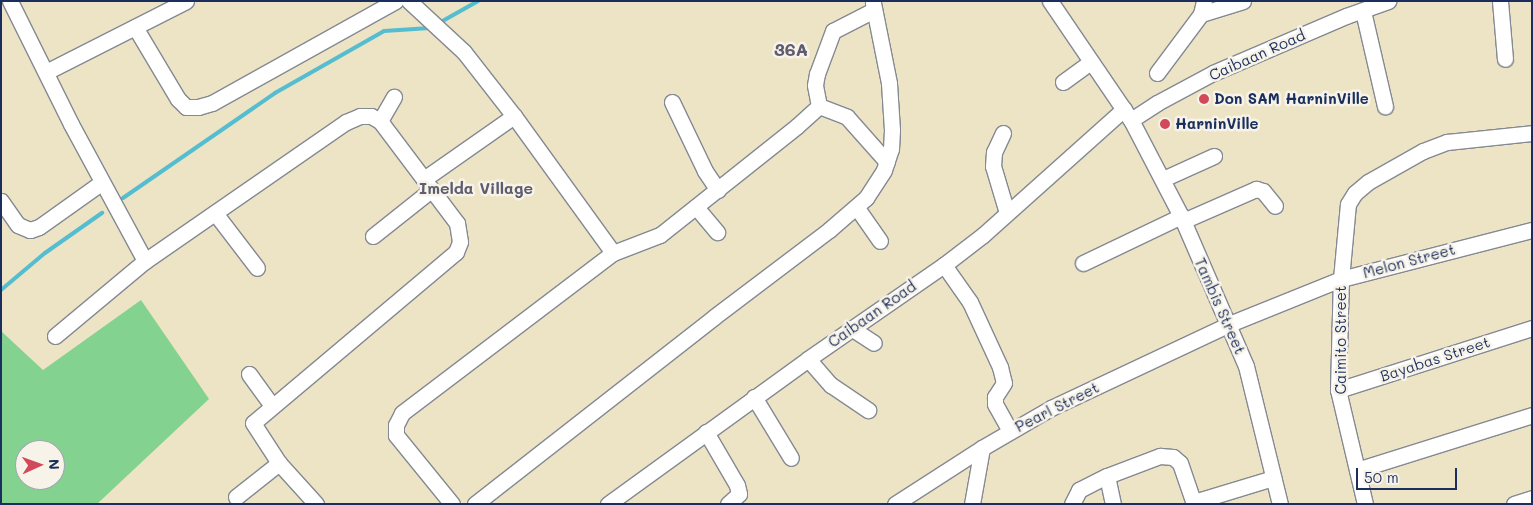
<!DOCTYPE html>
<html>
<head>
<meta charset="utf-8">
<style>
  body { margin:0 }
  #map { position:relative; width:1533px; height:505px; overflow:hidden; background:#ede3c5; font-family:Mali,sans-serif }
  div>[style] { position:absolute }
  .green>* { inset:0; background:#84d290 }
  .stream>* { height:4px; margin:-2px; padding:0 2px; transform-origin:2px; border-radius:2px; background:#54bdd0 }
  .roads { filter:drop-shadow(1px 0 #848992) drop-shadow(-1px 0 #848992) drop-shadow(0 1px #848992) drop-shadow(0 -1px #848992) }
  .minor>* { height:15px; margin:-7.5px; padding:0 7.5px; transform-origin:7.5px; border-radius:7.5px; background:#fff }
  .dots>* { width:14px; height:14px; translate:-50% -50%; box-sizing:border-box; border:2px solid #f7f3e8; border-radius:50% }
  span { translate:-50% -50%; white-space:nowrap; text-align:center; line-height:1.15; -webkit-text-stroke:5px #f7f3e8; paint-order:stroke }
  .street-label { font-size:15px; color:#1b2f5e }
  .poi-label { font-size:15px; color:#1b2f5e; font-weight:700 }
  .left { translate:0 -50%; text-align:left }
  .neighbourhood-label { font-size:16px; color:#5e5d70; font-weight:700 }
  .quarter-label { font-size:18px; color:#5e5d70; font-weight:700 }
  .frame { position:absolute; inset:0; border:2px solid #1b2f5e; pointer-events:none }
  .north { position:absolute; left:15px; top:440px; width:50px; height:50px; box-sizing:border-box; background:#f7f3e8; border:1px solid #9fa5b1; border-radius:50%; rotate:88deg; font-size:14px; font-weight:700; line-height:20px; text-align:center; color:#1b2f5e }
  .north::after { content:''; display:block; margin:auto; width:18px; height:22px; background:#d1495b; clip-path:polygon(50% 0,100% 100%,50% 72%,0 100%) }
  .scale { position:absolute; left:1356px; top:468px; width:101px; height:22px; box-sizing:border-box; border:2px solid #1b2f5e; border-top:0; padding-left:6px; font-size:15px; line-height:18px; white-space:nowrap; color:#1b2f5e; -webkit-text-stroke:4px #f7f3e8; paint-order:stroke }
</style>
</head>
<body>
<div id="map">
  <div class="green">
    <div style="clip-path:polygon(evenodd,141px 300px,209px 399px,97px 504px,1px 504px,1px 331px,43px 370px,141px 300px,25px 450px,55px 450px,55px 480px,25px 480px,25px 450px)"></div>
  </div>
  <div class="stream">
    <div style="left:439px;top:23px;width:45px;rotate:-29.4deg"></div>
    <div style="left:123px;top:198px;width:185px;rotate:-34.6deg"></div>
    <div style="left:275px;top:93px;width:125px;rotate:-29.6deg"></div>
    <div style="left:384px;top:31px;width:46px;rotate:-3.7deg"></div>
    <div style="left:1px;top:290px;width:57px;rotate:-40.1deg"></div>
    <div style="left:45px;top:253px;width:70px;rotate:-35.1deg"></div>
  </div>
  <div class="roads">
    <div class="minor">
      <div style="left:10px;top:1px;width:137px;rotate:63.6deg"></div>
      <div style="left:71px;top:124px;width:156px;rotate:61.6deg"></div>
      <div style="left:409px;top:1px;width:75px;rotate:42.8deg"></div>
      <div style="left:464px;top:52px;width:81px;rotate:52deg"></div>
      <div style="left:514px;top:116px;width:169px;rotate:54.1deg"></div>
      <div style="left:1050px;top:1px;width:144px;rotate:55.8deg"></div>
      <div style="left:1131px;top:120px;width:108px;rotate:62.5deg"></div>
      <div style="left:1181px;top:216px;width:163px;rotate:66.6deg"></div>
      <div style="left:1246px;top:366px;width:142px;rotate:76.2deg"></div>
      <div style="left:1500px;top:1px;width:58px;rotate:85.1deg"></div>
      <div style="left:1363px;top:11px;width:98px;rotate:77deg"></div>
      <div style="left:1201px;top:14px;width:44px;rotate:-17.2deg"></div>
      <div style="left:135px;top:27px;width:84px;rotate:59.2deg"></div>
      <div style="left:178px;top:99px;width:11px;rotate:45deg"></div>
      <div style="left:186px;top:107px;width:12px"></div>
      <div style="left:198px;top:107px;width:15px;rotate:-16deg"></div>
      <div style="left:212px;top:103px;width:210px;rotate:-29.1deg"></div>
      <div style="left:46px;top:72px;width:157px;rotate:-26.9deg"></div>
      <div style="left:1157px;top:73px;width:74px;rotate:-53.3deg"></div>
      <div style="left:1201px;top:14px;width:13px;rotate:-77deg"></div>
      <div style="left:1063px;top:82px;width:34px;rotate:-36deg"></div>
      <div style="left:672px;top:102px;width:76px;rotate:64.4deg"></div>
      <div style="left:705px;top:171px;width:23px;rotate:56deg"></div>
      <div style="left:819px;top:106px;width:30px;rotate:21deg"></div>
      <div style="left:847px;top:117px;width:60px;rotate:48.4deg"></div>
      <div style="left:1131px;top:120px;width:31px;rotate:-33deg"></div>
      <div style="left:1157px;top:103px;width:64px;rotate:-28.2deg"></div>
      <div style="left:1213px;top:73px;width:145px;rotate:-23.2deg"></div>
      <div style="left:1346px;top:16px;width:45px;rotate:-19.7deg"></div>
      <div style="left:380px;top:121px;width:28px;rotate:-60deg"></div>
      <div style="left:1003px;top:133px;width:21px;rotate:115deg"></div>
      <div style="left:994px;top:152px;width:14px;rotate:94deg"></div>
      <div style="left:993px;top:166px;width:49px;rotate:73.4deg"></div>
      <div style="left:424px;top:179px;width:110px;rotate:-35deg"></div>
      <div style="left:1163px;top:179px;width:56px;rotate:-24.3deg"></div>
      <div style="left:1px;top:201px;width:29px;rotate:55deg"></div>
      <div style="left:18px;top:225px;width:13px;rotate:23deg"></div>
      <div style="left:30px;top:230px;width:9px;rotate:-18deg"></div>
      <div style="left:39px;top:227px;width:77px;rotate:-35.5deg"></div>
      <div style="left:696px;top:207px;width:33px;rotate:50deg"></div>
      <div style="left:857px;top:208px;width:40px;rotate:55.1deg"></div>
      <div style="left:215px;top:213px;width:69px;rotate:52.6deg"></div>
      <div style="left:1183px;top:221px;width:80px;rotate:-23.7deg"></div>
      <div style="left:1256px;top:189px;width:7px;rotate:16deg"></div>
      <div style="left:1263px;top:191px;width:19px;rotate:51deg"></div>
      <div style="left:373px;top:236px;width:75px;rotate:-38.5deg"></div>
      <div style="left:1083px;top:263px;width:109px;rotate:-25.6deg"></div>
      <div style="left:944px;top:265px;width:45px;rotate:54.9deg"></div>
      <div style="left:970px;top:302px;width:72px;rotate:65.2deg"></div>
      <div style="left:1000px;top:367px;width:16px;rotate:76deg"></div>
      <div style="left:1004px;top:383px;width:17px;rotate:123deg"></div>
      <div style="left:995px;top:397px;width:7px;rotate:90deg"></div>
      <div style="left:995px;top:404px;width:31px;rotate:61deg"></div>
      <div style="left:851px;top:328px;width:27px;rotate:33deg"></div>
      <div style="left:55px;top:336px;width:117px;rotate:-39.8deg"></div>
      <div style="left:145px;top:261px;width:244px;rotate:-34.7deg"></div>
      <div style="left:346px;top:122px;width:15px;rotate:-23deg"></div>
      <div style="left:360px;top:116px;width:11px"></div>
      <div style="left:371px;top:116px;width:10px;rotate:29deg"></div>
      <div style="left:380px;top:121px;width:128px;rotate:53deg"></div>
      <div style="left:457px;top:223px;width:19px;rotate:81deg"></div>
      <div style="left:460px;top:242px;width:11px;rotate:112deg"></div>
      <div style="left:456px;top:252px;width:265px;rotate:139.9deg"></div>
      <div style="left:253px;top:423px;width:48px;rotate:57deg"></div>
      <div style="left:279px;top:463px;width:55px;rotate:47.9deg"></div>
      <div style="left:808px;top:359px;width:35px;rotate:49deg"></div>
      <div style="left:831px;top:385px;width:45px;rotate:34deg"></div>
      <div style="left:249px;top:374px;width:39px;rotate:54deg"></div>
      <div style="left:1338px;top:390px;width:204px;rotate:-17.7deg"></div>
      <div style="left:754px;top:397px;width:71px;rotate:58.8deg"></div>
      <div style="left:706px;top:432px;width:61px;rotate:59.7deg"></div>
      <div style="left:737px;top:485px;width:9px;rotate:77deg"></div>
      <div style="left:739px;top:494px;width:15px;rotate:138deg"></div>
      <div style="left:1357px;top:470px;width:183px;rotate:-17.4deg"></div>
      <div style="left:1107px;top:476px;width:29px;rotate:78deg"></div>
      <div style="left:236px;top:497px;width:55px;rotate:-38.3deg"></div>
      <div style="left:1194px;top:502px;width:83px;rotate:-16.9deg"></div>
      <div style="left:452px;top:504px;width:89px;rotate:-129.1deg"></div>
      <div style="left:396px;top:435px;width:10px;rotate:-90deg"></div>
      <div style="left:396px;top:425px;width:13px;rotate:-63deg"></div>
      <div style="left:402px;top:413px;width:265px;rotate:-37.2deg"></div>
      <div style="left:613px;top:253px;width:50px;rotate:-21deg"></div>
      <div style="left:660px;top:235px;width:175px;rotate:-38.5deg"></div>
      <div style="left:797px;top:126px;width:30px;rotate:-42deg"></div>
      <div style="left:819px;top:106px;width:21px;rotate:-101deg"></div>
      <div style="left:815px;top:85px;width:11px;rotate:-80deg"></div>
      <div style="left:817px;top:74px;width:46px;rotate:-69.6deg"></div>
      <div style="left:833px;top:31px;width:46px;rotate:-27.1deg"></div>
      <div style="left:475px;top:504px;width:303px;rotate:-38deg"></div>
      <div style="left:714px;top:317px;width:144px;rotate:-37.1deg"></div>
      <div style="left:829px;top:230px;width:49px;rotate:-40.9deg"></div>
      <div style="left:866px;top:198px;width:33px;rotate:-57deg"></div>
      <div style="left:884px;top:170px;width:22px;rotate:-72deg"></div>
      <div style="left:891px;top:149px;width:19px;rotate:-87deg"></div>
      <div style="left:892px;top:130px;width:47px;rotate:-93.7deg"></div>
      <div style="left:889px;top:83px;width:82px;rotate:-101.3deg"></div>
      <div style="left:608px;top:504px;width:247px;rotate:-35.9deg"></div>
      <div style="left:808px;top:359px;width:165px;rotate:-34.7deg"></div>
      <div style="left:944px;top:265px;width:49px;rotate:-37.6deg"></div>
      <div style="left:983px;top:235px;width:189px;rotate:-41.8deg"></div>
      <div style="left:895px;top:504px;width:103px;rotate:-32.8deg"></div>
      <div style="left:982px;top:448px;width:80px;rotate:-30.1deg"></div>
      <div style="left:1051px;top:408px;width:195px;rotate:-25.2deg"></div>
      <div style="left:1227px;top:325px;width:123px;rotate:-22deg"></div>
      <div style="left:1341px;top:279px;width:197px;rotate:-14.4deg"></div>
      <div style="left:972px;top:504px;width:57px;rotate:-79.9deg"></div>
      <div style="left:1072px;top:504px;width:16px;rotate:-63deg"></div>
      <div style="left:1079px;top:490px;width:31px;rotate:-27deg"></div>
      <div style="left:1107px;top:476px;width:57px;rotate:-20.7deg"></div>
      <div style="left:1160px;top:456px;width:13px;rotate:4deg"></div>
      <div style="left:1173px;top:457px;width:9px;rotate:41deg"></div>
      <div style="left:1180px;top:463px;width:43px;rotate:71.1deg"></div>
      <div style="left:1365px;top:504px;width:117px;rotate:-103.3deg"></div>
      <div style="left:1338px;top:390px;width:111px;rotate:-88.5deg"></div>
      <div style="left:1341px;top:279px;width:75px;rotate:-84.7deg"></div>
      <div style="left:1348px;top:204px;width:13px;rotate:-58deg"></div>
      <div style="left:1355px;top:193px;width:17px;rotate:-40deg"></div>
      <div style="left:1368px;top:182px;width:63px;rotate:-29.4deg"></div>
      <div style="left:1423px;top:151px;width:26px;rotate:-21deg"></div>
      <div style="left:1447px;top:142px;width:85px;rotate:-6deg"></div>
      <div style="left:1514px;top:504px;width:19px;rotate:-18deg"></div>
    </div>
  </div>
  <div class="dots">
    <div style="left:1204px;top:99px;background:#d1495b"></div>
    <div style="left:1165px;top:124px;background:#d1495b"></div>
  </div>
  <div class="street-label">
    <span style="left:1257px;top:55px;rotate:-24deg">Caibaan Road</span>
    <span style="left:1409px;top:261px;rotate:-15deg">Melon Street</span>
    <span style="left:1220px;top:306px;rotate:66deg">Tambis Street</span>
    <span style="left:872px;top:314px;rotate:-35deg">Caibaan Road</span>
    <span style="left:1341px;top:340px;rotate:-90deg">Caimito Street</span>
    <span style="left:1435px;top:359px;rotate:-18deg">Bayabas Street</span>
    <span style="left:1057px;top:407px;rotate:-27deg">Pearl Street</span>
  </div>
  <div class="poi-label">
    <span class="left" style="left:1214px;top:99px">Don SAM HarninVille</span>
    <span class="left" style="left:1175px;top:124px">HarninVille</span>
  </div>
  <div class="neighbourhood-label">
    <span style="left:476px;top:188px">Imelda Village</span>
  </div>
  <div class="quarter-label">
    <span style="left:791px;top:49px">36A</span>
  </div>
  <div class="frame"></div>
  <div class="north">N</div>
  <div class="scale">50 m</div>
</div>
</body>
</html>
